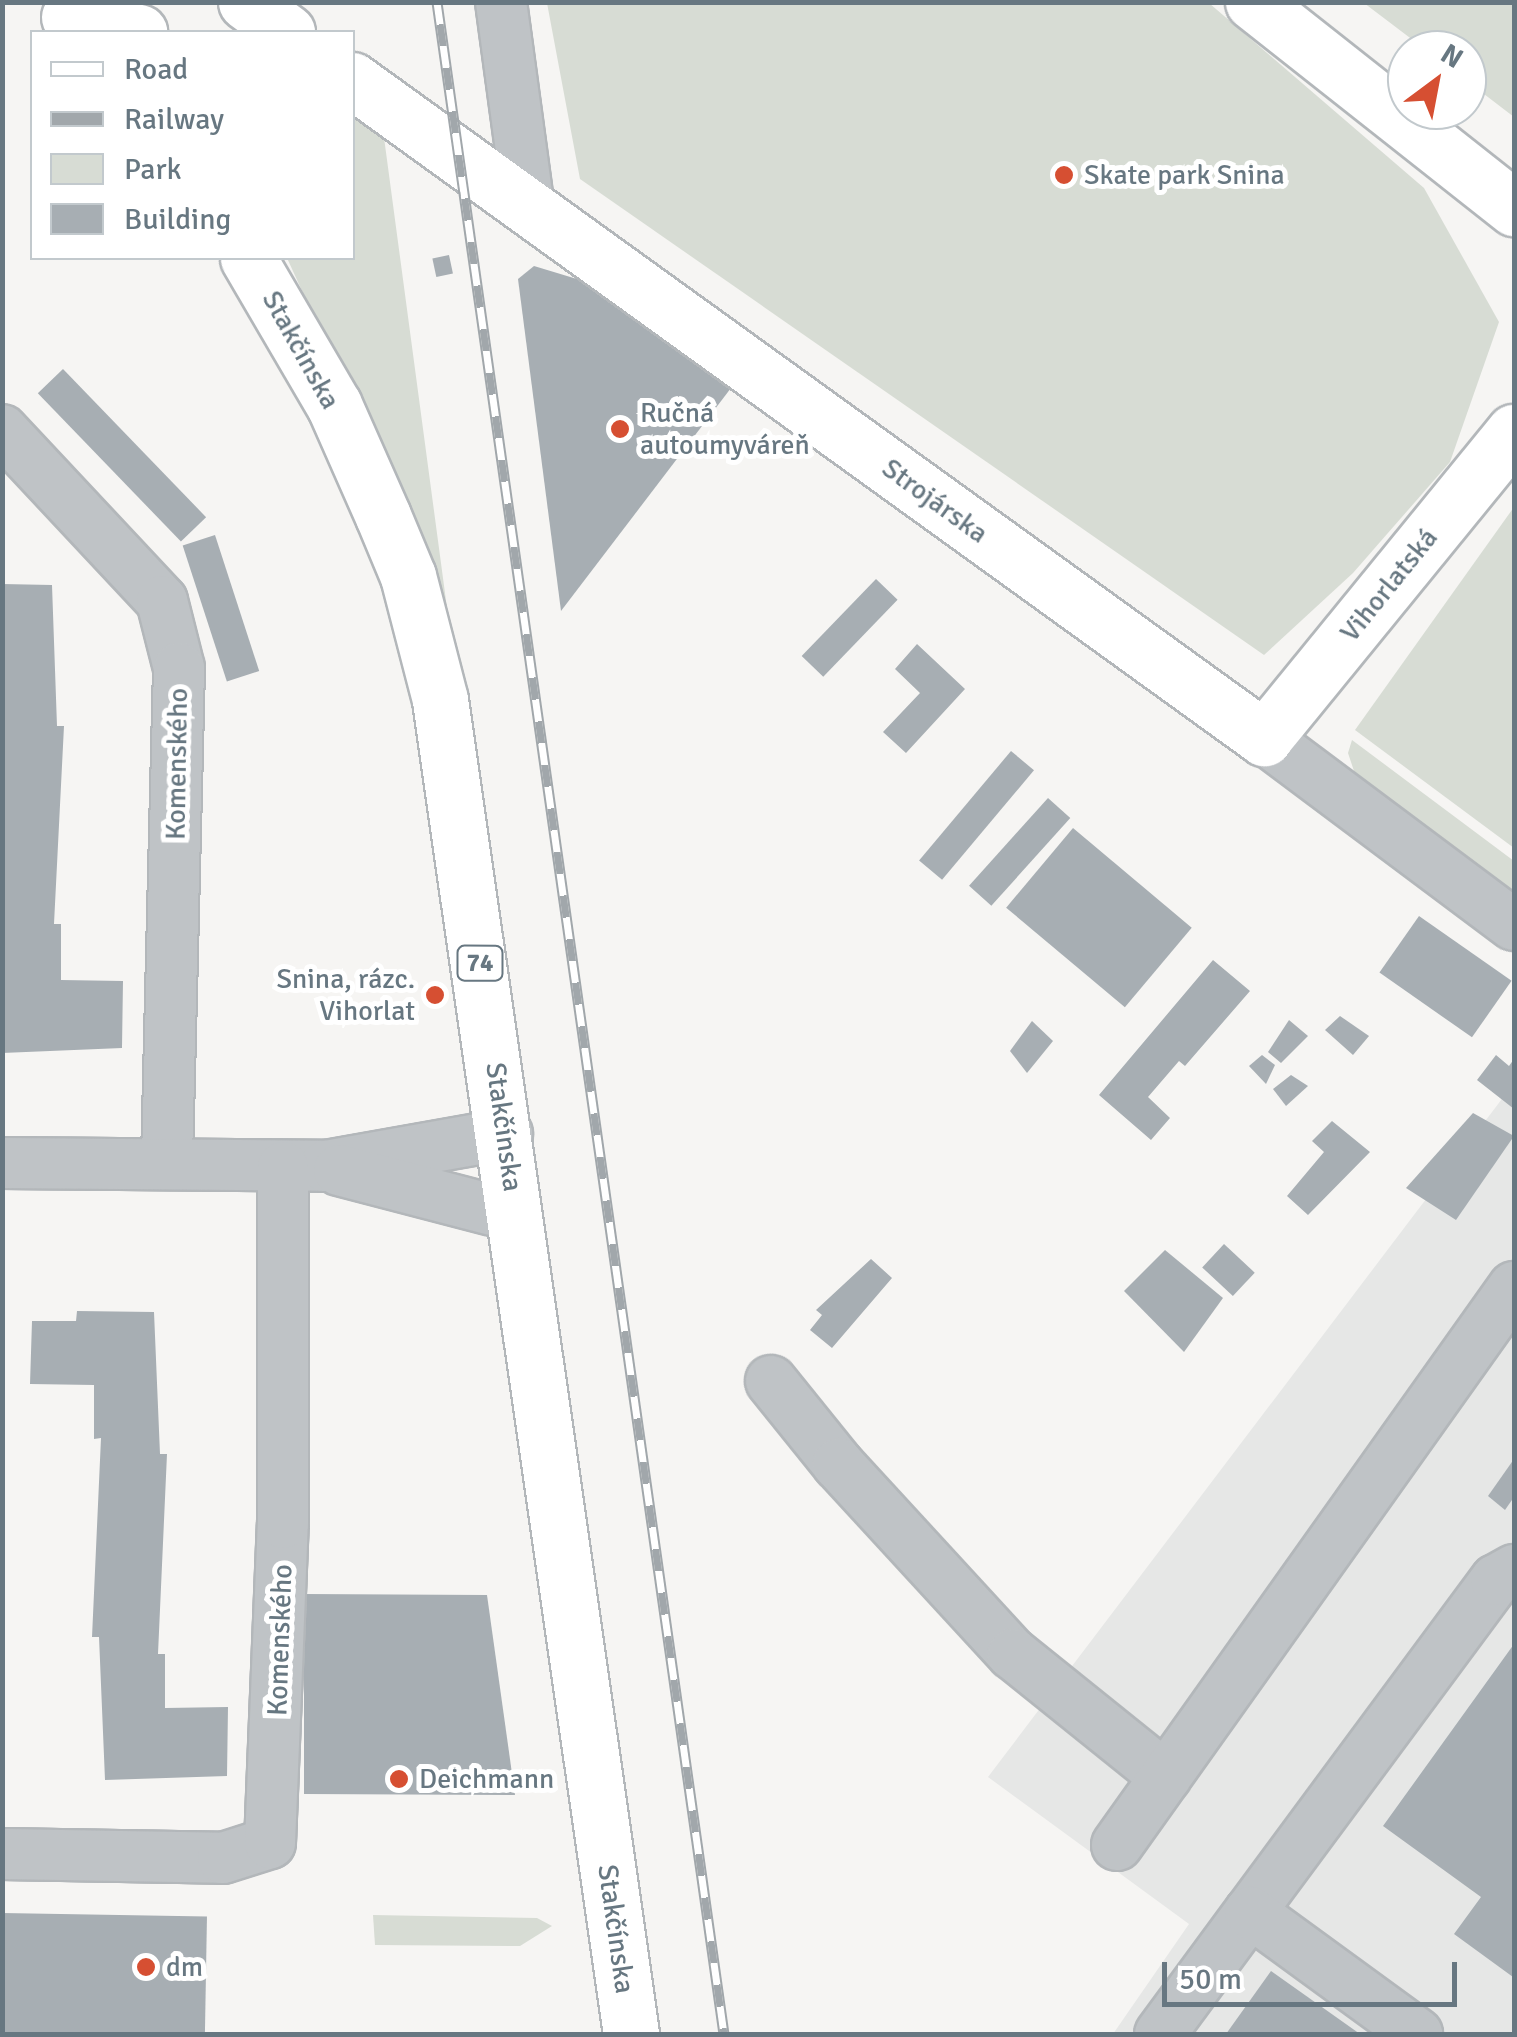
<!DOCTYPE html>
<html>
<head>
<meta charset="utf-8">
<style>
  body { margin:0 }
  #map { position:relative; width:1517px; height:2037px; overflow:hidden; background:#f6f5f3; font-family:Signika,sans-serif }
  div>[style] { position:absolute }
  .built>* { inset:0; background:#e6e7e6 }
  .green>* { inset:0; background:#d7dcd4 }
  .building>* { inset:0; background:#a7aeb3; transform-origin:0 0 }
  .roads { filter:drop-shadow(2px 0 #b3b7ba) drop-shadow(-2px 0 #b3b7ba) drop-shadow(0 2px #b3b7ba) drop-shadow(0 -2px #b3b7ba) }
  .minor>* { height:50px; margin:-25px; padding:0 25px; transform-origin:25px; border-radius:25px; background:#bfc3c6 }
  .major>* { height:55px; margin:-27.5px; padding:0 27.5px; transform-origin:27.5px; border-radius:27.5px; background:#fff }
  .rail>* { height:11px; margin-top:-5.5px; transform-origin:0; background:repeating-linear-gradient(90deg,#fff 0 22px,#a1a7ab 0 44px); box-sizing:border-box; border-block:2px solid #a1a7ab }
  .dots>* { width:28px; height:28px; translate:-50% -50%; box-sizing:border-box; border:5px solid #fff; border-radius:50% }
  span { translate:-50% -50%; white-space:nowrap; text-align:center; line-height:1.15; -webkit-text-stroke:10px #fff; paint-order:stroke }
  .shield-label span { padding:2px 8px; background:#fff; border:2px solid; border-radius:8px; -webkit-text-stroke-width:0 }
  .shield-label { font-size:25px; color:#677781; font-weight:700 }
  .poi-label { font-size:28px; color:#677781 }
  .left { translate:0 -50%; text-align:left }
  .right { translate:-100% -50%; text-align:right }
  .street-label { font-size:28px; color:#677781 }
  .frame { position:absolute; inset:0; border:5px solid #677781; pointer-events:none }
  .legend { position:absolute; left:30px; top:30px; width:325px; height:230px; box-sizing:border-box; background:#fff; border:2px solid #c2c9cd; margin:0; padding:12px 18px; list-style:none; font-size:30px; color:#677781 }
  .legend li { display:flex; align-items:center; gap:20px; height:50px }
  .legend b { width:50px; border:2px solid #c2c9cd }
  .north { position:absolute; left:1387px; top:30px; width:100px; height:100px; box-sizing:border-box; background:#fff; border:2px solid #c2c9cd; border-radius:50%; rotate:32deg; font-size:28px; font-weight:700; line-height:40px; text-align:center; color:#677781 }
  .north::after { content:''; display:block; margin:auto; width:35px; height:45px; background:#d64f32; clip-path:polygon(50% 0,100% 100%,50% 72%,0 100%) }
  .scale { position:absolute; left:1162px; top:1962px; width:295px; height:45px; box-sizing:border-box; border:5px solid #677781; border-top:0; padding-left:12px; font-size:30px; line-height:35px; white-space:nowrap; color:#677781; -webkit-text-stroke:8px #fff; paint-order:stroke }
</style>
</head>
<body>
<div id="map">
  <div class="built">
    <div style="clip-path:polygon(1514px 1083px,1514px 2034px,1113px 2034px,1189px 1924px,988px 1777px)"></div>
  </div>
  <div class="green">
    <div style="clip-path:polygon(547px 3px,1209px 3px,1424px 188px,1499px 322px,1450px 462px,1353px 573px,1264px 655px,580px 179px)"></div>
    <div style="clip-path:polygon(1364px 3px,1514px 3px,1514px 117px,1467px 81px,1467px 50px,1426px 50px)"></div>
    <div style="clip-path:polygon(353px 113px,383px 130px,447px 608px,287px 258px,352px 258px)"></div>
    <div style="clip-path:polygon(1514px 507px,1514px 848px,1355px 730px)"></div>
    <div style="clip-path:polygon(1352px 740px,1514px 861px,1514px 904px,1357px 780px,1348px 753px)"></div>
    <div style="clip-path:polygon(373px 1915px,537px 1918px,552px 1926px,520px 1946px,375px 1945px)"></div>
  </div>
  <div class="building">
    <div style="left:449px;top:255px;width:19px;height:17px;rotate:78deg"></div>
    <div style="clip-path:polygon(534px 266px,600px 286px,731px 388px,561px 611px,518px 279px)"></div>
    <div style="left:63px;top:369px;width:206px;height:35px;rotate:46deg"></div>
    <div style="left:215px;top:535px;width:143px;height:34px;rotate:72deg"></div>
    <div style="left:876px;top:579px;width:30px;height:107px;rotate:44deg"></div>
    <div style="clip-path:polygon(2px 584px,52px 585px,57px 726px,64px 726px,54px 924px,61px 924px,61px 980px,123px 981px,122px 1048px,2px 1053px)"></div>
    <div style="clip-path:polygon(917px 644px,965px 689px,906px 753px,883px 732px,920px 693px,895px 669px)"></div>
    <div style="left:1011px;top:751px;width:30px;height:143px;rotate:40deg"></div>
    <div style="left:1048px;top:798px;width:30px;height:118px;rotate:42deg"></div>
    <div style="left:1073px;top:828px;width:155px;height:104px;rotate:40deg"></div>
    <div style="left:1419px;top:916px;width:113px;height:69px;rotate:35deg"></div>
    <div style="clip-path:polygon(1213px 960px,1250px 991px,1185px 1066px,1179px 1061px,1148px 1097px,1170px 1118px,1151px 1140px,1099px 1095px)"></div>
    <div style="clip-path:polygon(1340px 1016px,1369px 1036px,1353px 1055px,1325px 1030px)"></div>
    <div style="clip-path:polygon(1289px 1020px,1308px 1036px,1281px 1063px,1268px 1052px)"></div>
    <div style="clip-path:polygon(1032px 1021px,1053px 1041px,1027px 1073px,1010px 1051px)"></div>
    <div style="clip-path:polygon(1262px 1055px,1275px 1065px,1266px 1084px,1249px 1066px)"></div>
    <div style="clip-path:polygon(1496px 1055px,1509px 1066px,1514px 1059px,1514px 1109px,1477px 1080px)"></div>
    <div style="clip-path:polygon(1291px 1075px,1308px 1086px,1286px 1106px,1273px 1089px)"></div>
    <div style="clip-path:polygon(1473px 1113px,1514px 1136px,1456px 1220px,1406px 1188px)"></div>
    <div style="clip-path:polygon(1332px 1121px,1370px 1152px,1308px 1215px,1287px 1196px,1324px 1152px,1312px 1141px)"></div>
    <div style="left:1224px;top:1244px;width:42px;height:32px;rotate:43deg"></div>
    <div style="clip-path:polygon(1165px 1250px,1223px 1298px,1184px 1352px,1124px 1291px)"></div>
    <div style="clip-path:polygon(871px 1259px,892px 1278px,832px 1348px,810px 1330px,822px 1315px,816px 1310px)"></div>
    <div style="clip-path:polygon(77px 1311px,154px 1312px,160px 1454px,167px 1454px,158px 1654px,165px 1654px,165px 1708px,228px 1707px,227px 1776px,105px 1780px,99px 1637px,92px 1637px,101px 1438px,94px 1439px,94px 1385px,30px 1384px,32px 1321px,76px 1321px)"></div>
    <div style="clip-path:polygon(1514px 1459px,1514px 1497px,1505px 1510px,1488px 1496px)"></div>
    <div style="clip-path:polygon(304px 1594px,487px 1595px,515px 1795px,304px 1794px)"></div>
    <div style="clip-path:polygon(1514px 1644px,1514px 1974px,1513px 1977px,1454px 1934px,1481px 1897px,1383px 1826px)"></div>
    <div style="left:2px;top:1913px;width:205px;height:121px;rotate:1deg"></div>
    <div style="clip-path:polygon(1271px 1971px,1360px 2034px,1226px 2034px)"></div>
  </div>
  <div class="roads">
    <div class="minor">
      <div style="left:501px;top:2px;width:209px;rotate:82.3deg"></div>
      <div style="left:2px;top:430px;width:234px;rotate:46.9deg"></div>
      <div style="left:162px;top:601px;width:69px;rotate:75.8deg"></div>
      <div style="left:179px;top:668px;width:495px;rotate:91.4deg"></div>
      <div style="left:1264px;top:738px;width:312px;rotate:36.8deg"></div>
      <div style="left:2px;top:1163px;width:323px;rotate:0.5deg"></div>
      <div style="left:325px;top:1166px;width:185px;rotate:-10deg"></div>
      <div style="left:339px;top:1170px;width:182px;rotate:14.6deg"></div>
      <div style="left:771px;top:1381px;width:107px;rotate:51.1deg"></div>
      <div style="left:838px;top:1464px;width:258px;rotate:47.4deg"></div>
      <div style="left:1013px;top:1654px;width:196px;rotate:38.8deg"></div>
      <div style="left:1117px;top:1845px;width:685px;rotate:-54.57deg"></div>
      <div style="left:2px;top:1854px;width:221px;rotate:1deg"></div>
      <div style="left:223px;top:1858px;width:49px;rotate:-17.7deg"></div>
      <div style="left:270px;top:1843px;width:320px;rotate:-87.7deg"></div>
      <div style="left:283px;top:1523px;width:356px;rotate:-90deg"></div>
      <div style="left:1250px;top:1912px;width:413px;rotate:-53.5deg"></div>
      <div style="left:1496px;top:1580px;width:21px;rotate:-29deg"></div>
      <div style="left:1160px;top:2034px;width:152px;rotate:-53.6deg"></div>
      <div style="left:1250px;top:1912px;width:207px;rotate:36.1deg"></div>
    </div>
    <div class="major">
      <div style="left:246px;top:2px;width:51px;rotate:36.2deg"></div>
      <div style="left:1253px;top:2px;width:333px;rotate:38.3deg"></div>
      <div style="left:69px;top:17px;width:72px;rotate:12.1deg"></div>
      <div style="left:352px;top:80px;width:1125px;rotate:35.81deg"></div>
      <div style="left:1264px;top:738px;width:395px;rotate:-50.8deg"></div>
      <div style="left:248px;top:258px;width:170px;rotate:59.7deg"></div>
      <div style="left:334px;top:405px;width:121px;rotate:66.2deg"></div>
      <div style="left:383px;top:516px;width:65px;rotate:67.4deg"></div>
      <div style="left:408px;top:576px;width:128px;rotate:75.5deg"></div>
      <div style="left:440px;top:700px;width:1348px;rotate:81.85deg"></div>
    </div>
  </div>
  <div class="rail">
    <div style="left:437px;top:2px;width:2052px;rotate:81.96deg"></div>
  </div>
  <div class="dots">
    <div style="left:1064px;top:175px;background:#d64f32"></div>
    <div style="left:620px;top:429px;background:#d64f32"></div>
    <div style="left:435px;top:995px;background:#d64f32"></div>
    <div style="left:399px;top:1779px;background:#d64f32"></div>
    <div style="left:146px;top:1967px;background:#d64f32"></div>
  </div>
  <div class="shield-label">
    <span style="left:480px;top:963px">74</span>
  </div>
  <div class="poi-label">
    <span class="left" style="left:1084px;top:175px">Skate park Snina</span>
    <span class="left" style="left:640px;top:429px">Ručná<br>autoumyváreň</span>
    <span class="right" style="left:415px;top:995px">Snina, rázc.<br>Vihorlat</span>
    <span class="left" style="left:419px;top:1779px">Deichmann</span>
    <span class="left" style="left:166px;top:1967px">dm</span>
  </div>
  <div class="street-label">
    <span style="left:301px;top:350px;rotate:61deg">Stakčínska</span>
    <span style="left:935px;top:501px;rotate:36deg">Strojárska</span>
    <span style="left:1389px;top:585px;rotate:-51deg">Vihorlatská</span>
    <span style="left:177px;top:764px;rotate:-89deg">Komenského</span>
    <span style="left:504px;top:1127px;rotate:82deg">Stakčínska</span>
    <span style="left:280px;top:1640px;rotate:-88deg">Komenského</span>
    <span style="left:616px;top:1929px;rotate:82deg">Stakčínska</span>
  </div>
  <div class="frame"></div>
  <ul class="legend">
  <li><b style="height:12px;background:#fff"></b>Road</li>
  <li><b style="height:12px;background:#a1a7ab"></b>Railway</li>
  <li><b style="height:28px;background:#d7dcd4"></b>Park</li>
  <li><b style="height:28px;background:#a7aeb3"></b>Building</li>
  </ul>
  <div class="north">N</div>
  <div class="scale">50 m</div>
</div>
</body>
</html>
